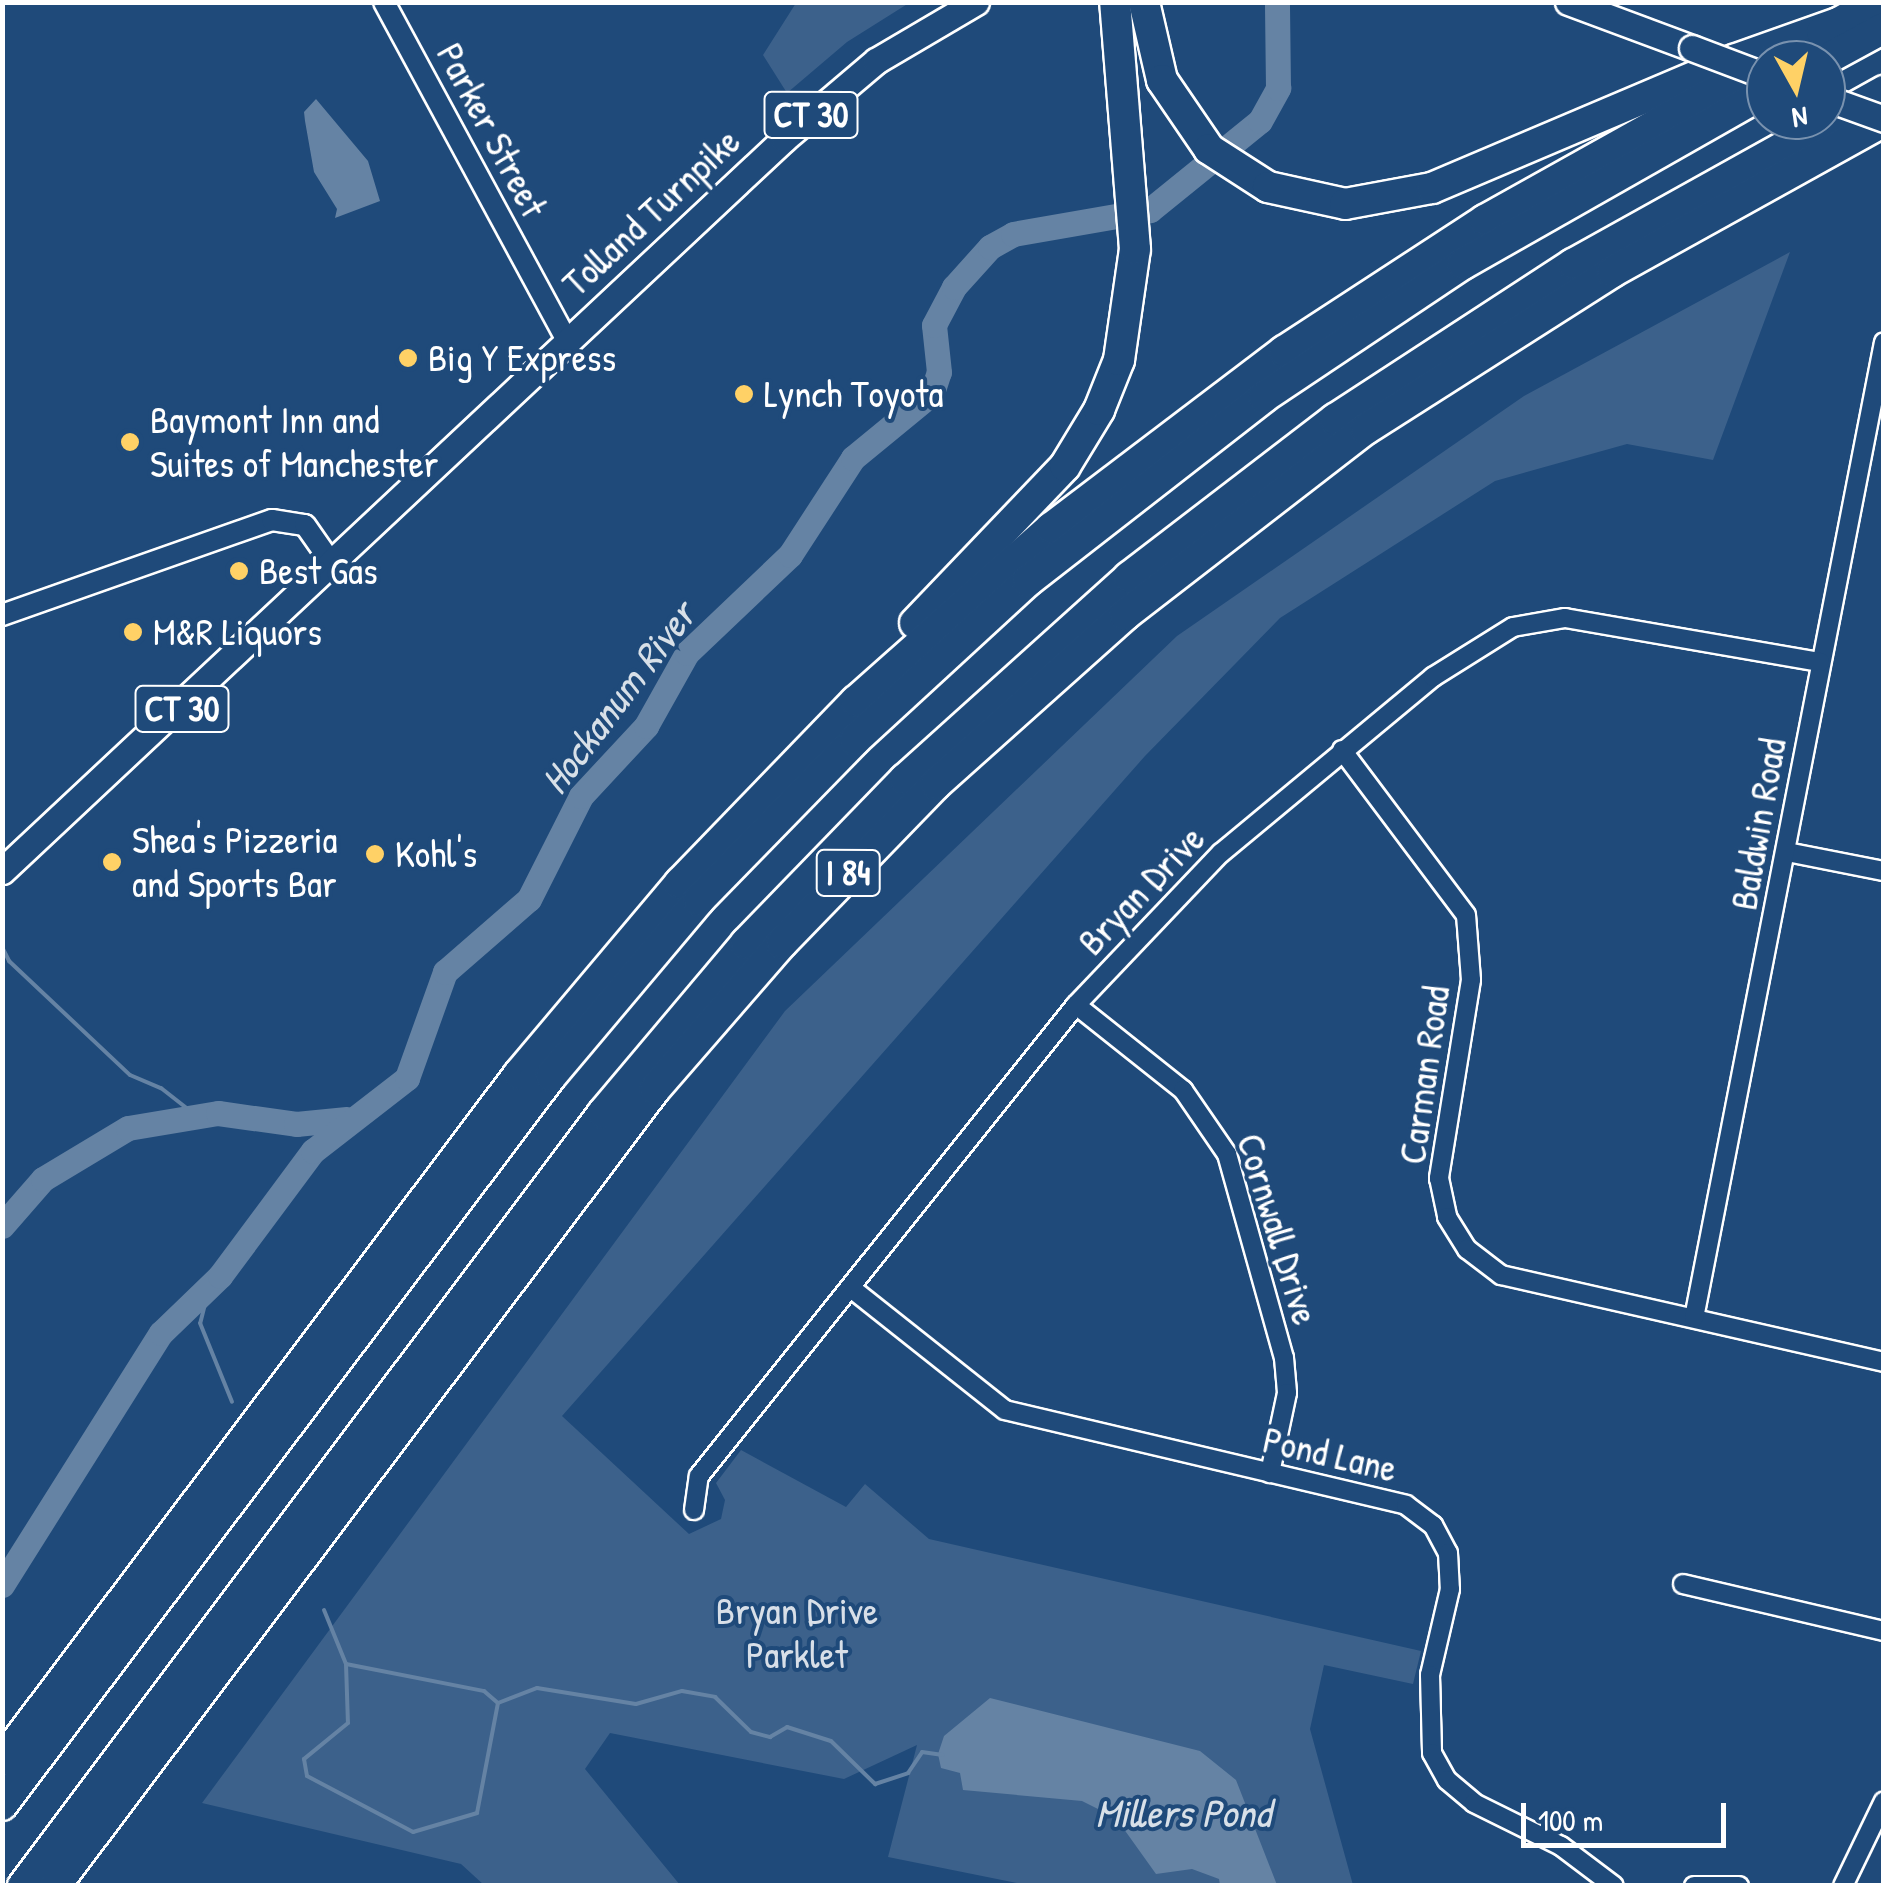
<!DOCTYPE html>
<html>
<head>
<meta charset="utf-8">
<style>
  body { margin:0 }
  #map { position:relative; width:1886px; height:1888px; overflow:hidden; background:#1f4a7a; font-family:"Patrick Hand",sans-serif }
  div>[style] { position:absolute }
  .green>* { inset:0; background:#3c618b }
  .water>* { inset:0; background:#6583a4 }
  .stream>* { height:4px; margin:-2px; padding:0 2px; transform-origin:2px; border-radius:2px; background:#6583a4 }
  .river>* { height:25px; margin:-12.5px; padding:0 12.5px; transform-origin:12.5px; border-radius:12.5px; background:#6583a4 }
  .roads { filter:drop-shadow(2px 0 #fff) drop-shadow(-2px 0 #fff) drop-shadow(0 2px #fff) drop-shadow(0 -2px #fff) }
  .minor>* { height:18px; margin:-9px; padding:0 9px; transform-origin:9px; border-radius:9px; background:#1f4a7a }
  .tertiary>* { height:20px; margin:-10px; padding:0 10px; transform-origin:10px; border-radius:10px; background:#1f4a7a }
  .primary>* { height:25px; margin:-12.5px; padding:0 12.5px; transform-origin:12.5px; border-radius:12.5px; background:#1f4a7a }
  .motorway>* { height:30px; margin:-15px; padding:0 15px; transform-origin:15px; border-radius:15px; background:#1f4a7a }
  .bridges { filter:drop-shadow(2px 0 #fff) drop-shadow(-2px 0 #fff) drop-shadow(0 2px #fff) drop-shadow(0 -2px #fff) }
  .primary-bridge>* { height:25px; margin:-12.5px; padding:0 12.5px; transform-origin:12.5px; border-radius:12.5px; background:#1f4a7a }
  .dots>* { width:28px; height:28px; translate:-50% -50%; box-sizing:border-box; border:5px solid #1f4a7a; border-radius:50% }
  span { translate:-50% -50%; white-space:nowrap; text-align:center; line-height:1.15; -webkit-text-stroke:8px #1f4a7a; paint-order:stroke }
  .shield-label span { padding:2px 8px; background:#1f4a7a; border:2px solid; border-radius:8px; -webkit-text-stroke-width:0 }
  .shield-label { font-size:35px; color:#fff; font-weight:700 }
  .street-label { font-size:38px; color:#fff }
  .poi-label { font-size:38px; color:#fff }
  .left { translate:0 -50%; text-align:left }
  .park-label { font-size:38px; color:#d8dfe8 }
  .water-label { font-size:40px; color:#d8e0e8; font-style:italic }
  .frame { position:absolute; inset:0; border:5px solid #fff; pointer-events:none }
  .north { position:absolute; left:1746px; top:40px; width:100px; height:100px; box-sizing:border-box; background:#1f4a7a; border:2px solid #7992af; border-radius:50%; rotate:172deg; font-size:28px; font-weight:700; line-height:40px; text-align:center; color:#fff }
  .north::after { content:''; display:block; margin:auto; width:35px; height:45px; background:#ffd166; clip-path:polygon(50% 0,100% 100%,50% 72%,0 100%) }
  .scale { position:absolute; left:1521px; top:1803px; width:205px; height:45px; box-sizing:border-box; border:5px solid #fff; border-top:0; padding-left:12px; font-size:30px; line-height:35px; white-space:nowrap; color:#fff; -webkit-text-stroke:8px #1f4a7a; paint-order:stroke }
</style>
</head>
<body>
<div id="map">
  <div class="green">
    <div style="clip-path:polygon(796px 3px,796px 2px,909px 3px,847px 42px,787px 93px,763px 55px)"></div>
    <div style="clip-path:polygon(1790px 252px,1713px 460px,1627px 444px,1495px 481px,1280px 618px,1145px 756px,562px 1416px,689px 1534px,721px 1519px,725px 1500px,716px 1483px,741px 1450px,846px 1507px,865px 1484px,929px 1539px,1421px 1651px,1413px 1684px,1324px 1665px,1310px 1729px,1353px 1885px,1027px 1885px,888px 1857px,917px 1745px,844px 1779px,610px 1733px,585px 1769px,680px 1885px,484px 1885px,461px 1864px,202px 1803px,785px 1011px,1177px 636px,1524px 396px)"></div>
  </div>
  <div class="water">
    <div style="clip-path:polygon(316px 99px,368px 161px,380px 201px,335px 218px,337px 209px,314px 172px,305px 121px,304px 112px)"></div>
    <div style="clip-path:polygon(990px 1698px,1200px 1751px,1236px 1780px,1277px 1885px,1220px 1885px,1219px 1879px,1192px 1869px,1156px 1874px,1116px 1818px,1082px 1801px,963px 1790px,960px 1773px,941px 1768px,938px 1754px,944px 1736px)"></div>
  </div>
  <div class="stream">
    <div style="left:2px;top:947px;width:16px;rotate:63deg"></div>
    <div style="left:9px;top:961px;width:166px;rotate:43.3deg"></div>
    <div style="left:130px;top:1075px;width:34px;rotate:23deg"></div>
    <div style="left:161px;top:1088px;width:47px;rotate:38.1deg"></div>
    <div style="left:209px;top:1288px;width:36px;rotate:104deg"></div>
    <div style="left:200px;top:1323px;width:85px;rotate:67.9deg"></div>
    <div style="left:324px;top:1610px;width:58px;rotate:67.8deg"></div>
    <div style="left:346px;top:1664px;width:59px;rotate:88.1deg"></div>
    <div style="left:348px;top:1723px;width:57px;rotate:140.7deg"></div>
    <div style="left:304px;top:1759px;width:17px;rotate:80deg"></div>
    <div style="left:307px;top:1776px;width:120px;rotate:27.8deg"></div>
    <div style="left:413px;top:1832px;width:67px;rotate:-16.5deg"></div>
    <div style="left:477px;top:1813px;width:112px;rotate:-79.2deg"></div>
    <div style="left:498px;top:1703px;width:42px;rotate:-21deg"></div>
    <div style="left:537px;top:1688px;width:100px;rotate:9.2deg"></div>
    <div style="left:636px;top:1704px;width:48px;rotate:-15.8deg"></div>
    <div style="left:682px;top:1691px;width:34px;rotate:10deg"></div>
    <div style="left:715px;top:1697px;width:50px;rotate:44.2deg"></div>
    <div style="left:751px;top:1732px;width:20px;rotate:15deg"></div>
    <div style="left:770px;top:1737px;width:20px;rotate:-30deg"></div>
    <div style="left:787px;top:1727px;width:46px;rotate:17.7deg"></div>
    <div style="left:831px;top:1741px;width:62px;rotate:44.3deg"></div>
    <div style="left:875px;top:1784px;width:35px;rotate:-18deg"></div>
    <div style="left:908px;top:1773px;width:25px;rotate:-56deg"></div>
    <div style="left:922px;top:1752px;width:21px;rotate:8deg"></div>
    <div style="left:346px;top:1664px;width:141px;rotate:11.1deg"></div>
    <div style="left:484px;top:1691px;width:18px;rotate:41deg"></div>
  </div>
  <div class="river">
    <div style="left:2px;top:1226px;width:62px;rotate:-48.9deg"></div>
    <div style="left:43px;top:1179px;width:99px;rotate:-31deg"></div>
    <div style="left:128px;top:1128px;width:91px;rotate:-9.5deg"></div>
    <div style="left:218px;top:1113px;width:79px;rotate:8deg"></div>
    <div style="left:296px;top:1124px;width:51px;rotate:-5.6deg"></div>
    <div style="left:2px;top:1585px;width:298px;rotate:-57.8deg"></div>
    <div style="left:161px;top:1333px;width:82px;rotate:-44deg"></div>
    <div style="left:220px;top:1276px;width:156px;rotate:-53.4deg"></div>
    <div style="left:313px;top:1151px;width:119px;rotate:-37.8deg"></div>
    <div style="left:407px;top:1078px;width:113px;rotate:-70.3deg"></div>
    <div style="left:445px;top:972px;width:111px;rotate:-41deg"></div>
    <div style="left:529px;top:899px;width:115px;rotate:-63.2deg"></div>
    <div style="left:581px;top:796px;width:96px;rotate:-47.1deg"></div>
    <div style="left:646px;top:726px;width:84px;rotate:-60.7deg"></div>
    <div style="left:687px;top:653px;width:142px;rotate:-43.6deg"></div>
    <div style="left:790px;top:555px;width:116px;rotate:-57deg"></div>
    <div style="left:853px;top:458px;width:102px;rotate:-39.4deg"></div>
    <div style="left:932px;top:393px;width:22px;rotate:-72deg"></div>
    <div style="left:939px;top:372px;width:47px;rotate:-96.1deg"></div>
    <div style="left:934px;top:325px;width:43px;rotate:-62.2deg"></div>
    <div style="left:954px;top:287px;width:54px;rotate:-48deg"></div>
    <div style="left:990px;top:247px;width:26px;rotate:-29deg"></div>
    <div style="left:1013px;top:234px;width:139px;rotate:-9.9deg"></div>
    <div style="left:1150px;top:210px;width:141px;rotate:-39deg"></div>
    <div style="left:1260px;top:121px;width:38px;rotate:-61deg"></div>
    <div style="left:1278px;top:88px;width:86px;rotate:-90.7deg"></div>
  </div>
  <div class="roads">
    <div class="minor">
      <div style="left:1342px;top:750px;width:206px;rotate:53.1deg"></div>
      <div style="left:1466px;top:915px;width:65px;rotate:85.6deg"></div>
      <div style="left:1471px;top:980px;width:201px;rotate:99.2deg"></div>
      <div style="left:1439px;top:1178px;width:40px;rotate:78deg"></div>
      <div style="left:1447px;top:1217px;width:38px;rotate:58deg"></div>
      <div style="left:1467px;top:1249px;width:43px;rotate:37.4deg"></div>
      <div style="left:1501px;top:1275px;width:393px;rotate:12.8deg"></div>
      <div style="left:1787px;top:852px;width:99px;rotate:11.1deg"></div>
      <div style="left:1076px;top:1005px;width:137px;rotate:38.5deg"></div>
      <div style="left:1183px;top:1090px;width:78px;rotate:55.5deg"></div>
      <div style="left:1227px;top:1154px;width:212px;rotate:74.4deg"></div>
      <div style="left:1284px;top:1358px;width:35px;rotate:85deg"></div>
      <div style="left:1287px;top:1393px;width:82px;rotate:102deg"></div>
      <div style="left:851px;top:1288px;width:196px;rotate:38.4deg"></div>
      <div style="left:1005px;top:1410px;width:412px;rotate:13.3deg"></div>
      <div style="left:1406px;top:1505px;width:34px;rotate:37deg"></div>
      <div style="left:1433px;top:1525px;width:32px;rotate:62deg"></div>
      <div style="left:1448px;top:1553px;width:36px;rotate:87deg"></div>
      <div style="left:1450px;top:1589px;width:88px;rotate:103.1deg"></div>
      <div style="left:1430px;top:1675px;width:78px;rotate:88.5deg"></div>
      <div style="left:1432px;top:1753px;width:31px;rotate:61deg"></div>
      <div style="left:1447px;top:1780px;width:35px;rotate:40deg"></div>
      <div style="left:1474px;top:1803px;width:97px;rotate:26.3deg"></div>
      <div style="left:1561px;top:1846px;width:66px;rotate:37deg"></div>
      <div style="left:1694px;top:1318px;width:994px;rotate:-78.98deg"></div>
      <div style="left:694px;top:1510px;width:34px;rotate:-82deg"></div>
      <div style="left:699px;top:1476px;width:603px;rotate:-51.33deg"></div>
      <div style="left:1076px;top:1005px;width:210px;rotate:-46.4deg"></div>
      <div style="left:1221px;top:853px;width:276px;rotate:-39.7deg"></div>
      <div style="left:1433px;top:677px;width:94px;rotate:-32deg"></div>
      <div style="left:1513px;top:627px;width:53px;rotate:-9.8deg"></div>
      <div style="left:1565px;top:618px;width:259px;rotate:9.8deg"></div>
      <div style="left:1683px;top:1584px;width:206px;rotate:13.2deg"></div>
      <div style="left:1694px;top:1886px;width:45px"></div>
      <div style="left:1843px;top:1886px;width:94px;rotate:-64.2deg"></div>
    </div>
    <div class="tertiary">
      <div style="left:384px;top:2px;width:385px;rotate:61.6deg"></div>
      <div style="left:2px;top:615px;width:286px;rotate:-19.4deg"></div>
      <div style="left:272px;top:520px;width:33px;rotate:9deg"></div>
      <div style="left:305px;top:525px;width:49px;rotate:55deg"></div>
    </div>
    <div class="primary">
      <div style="left:1568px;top:2px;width:132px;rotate:20.4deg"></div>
      <div style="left:2px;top:871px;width:1071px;rotate:-43.11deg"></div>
      <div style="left:784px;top:139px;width:121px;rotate:-40.3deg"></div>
      <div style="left:876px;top:61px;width:116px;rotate:-30.5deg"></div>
    </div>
    <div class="motorway">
      <div style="left:1144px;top:2px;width:80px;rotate:77deg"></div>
      <div style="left:1162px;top:80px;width:83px;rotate:55.7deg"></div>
      <div style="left:1209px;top:149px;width:70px;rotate:32.8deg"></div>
      <div style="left:1268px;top:187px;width:79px;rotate:12.4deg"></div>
      <div style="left:1345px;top:204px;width:88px;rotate:-10.4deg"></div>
      <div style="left:1432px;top:188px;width:328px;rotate:-23deg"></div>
      <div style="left:1734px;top:60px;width:110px;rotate:-19.6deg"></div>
      <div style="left:1822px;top:32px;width:62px;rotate:-29.1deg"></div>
      <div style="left:1825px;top:60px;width:67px;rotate:-28.5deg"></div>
      <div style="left:915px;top:623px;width:217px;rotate:-46.3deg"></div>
      <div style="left:1065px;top:466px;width:66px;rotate:-58.7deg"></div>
      <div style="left:1099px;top:410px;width:54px;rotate:-68.2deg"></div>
      <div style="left:1119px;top:360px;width:112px;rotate:-81.8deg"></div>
      <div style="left:1135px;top:249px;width:248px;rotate:-94.6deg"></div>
      <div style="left:2px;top:1761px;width:860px;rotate:-53.04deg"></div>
      <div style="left:519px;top:1074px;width:250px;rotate:-49.9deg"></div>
      <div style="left:680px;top:883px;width:253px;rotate:-46deg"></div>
      <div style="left:856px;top:701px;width:261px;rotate:-41.6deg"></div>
      <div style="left:1051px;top:528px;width:293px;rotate:-37.2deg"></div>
      <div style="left:1284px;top:351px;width:240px;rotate:-33.1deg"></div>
      <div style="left:1485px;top:220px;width:322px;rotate:-29.2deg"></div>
      <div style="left:2px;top:1805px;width:913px;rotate:-53.02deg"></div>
      <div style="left:551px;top:1076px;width:230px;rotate:-49.9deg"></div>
      <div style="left:699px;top:900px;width:223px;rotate:-45.7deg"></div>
      <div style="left:855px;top:740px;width:235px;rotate:-42.6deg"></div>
      <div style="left:1028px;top:581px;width:299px;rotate:-37.9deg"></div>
      <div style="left:1264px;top:397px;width:239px;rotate:-33.8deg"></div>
      <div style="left:1463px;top:264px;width:348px;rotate:-29.6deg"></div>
      <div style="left:23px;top:1886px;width:966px;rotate:-53.12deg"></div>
      <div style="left:603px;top:1113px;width:222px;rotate:-49.9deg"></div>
      <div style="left:746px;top:943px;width:228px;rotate:-45.9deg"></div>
      <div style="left:905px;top:779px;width:302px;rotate:-42deg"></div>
      <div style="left:1129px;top:577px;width:260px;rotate:-37.5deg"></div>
      <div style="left:1335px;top:419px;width:284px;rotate:-33.1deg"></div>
      <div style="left:1573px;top:264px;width:356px;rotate:-29.1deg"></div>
      <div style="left:55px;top:1886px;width:998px;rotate:-53.03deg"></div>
      <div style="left:655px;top:1089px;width:194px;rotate:-49deg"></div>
      <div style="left:782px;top:943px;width:221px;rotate:-45.9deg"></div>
      <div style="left:936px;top:784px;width:254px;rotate:-41.8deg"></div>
      <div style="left:1125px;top:615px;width:304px;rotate:-37.7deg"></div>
      <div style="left:1366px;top:429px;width:292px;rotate:-32.5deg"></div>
      <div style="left:1612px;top:272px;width:311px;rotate:-29deg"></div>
    </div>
  </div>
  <div class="bridges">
    <div class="primary-bridge">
      <div style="left:1692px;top:48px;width:79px;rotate:20.7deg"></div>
      <div style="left:1826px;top:98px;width:62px;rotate:19.9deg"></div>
    </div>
  </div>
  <div class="dots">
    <div style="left:408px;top:358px;background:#ffd166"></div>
    <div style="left:744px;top:394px;background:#ffd166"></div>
    <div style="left:130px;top:442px;background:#ffd166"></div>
    <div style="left:239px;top:571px;background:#ffd166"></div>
    <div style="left:133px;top:632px;background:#ffd166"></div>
    <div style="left:375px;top:854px;background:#ffd166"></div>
    <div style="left:112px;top:862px;background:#ffd166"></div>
  </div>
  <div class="shield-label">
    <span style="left:811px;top:115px">CT 30</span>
    <span style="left:182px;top:709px">CT 30</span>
    <span style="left:848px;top:873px">I 84</span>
  </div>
  <div class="street-label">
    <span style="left:492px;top:130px;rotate:62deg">Parker Street</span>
    <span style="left:651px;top:212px;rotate:-43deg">Tolland Turnpike</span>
    <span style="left:1758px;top:824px;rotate:-80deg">Baldwin Road</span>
    <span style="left:1141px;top:890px;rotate:-46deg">Bryan Drive</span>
    <span style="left:1424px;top:1075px;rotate:-82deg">Carman Road</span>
    <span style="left:1278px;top:1229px;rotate:73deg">Cornwall Drive</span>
    <span style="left:1330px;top:1454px;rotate:13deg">Pond Lane</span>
  </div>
  <div class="poi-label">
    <span class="left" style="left:428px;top:358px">Big Y Express</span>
    <span class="left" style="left:764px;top:394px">Lynch Toyota</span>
    <span class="left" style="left:150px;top:442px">Baymont Inn and<br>Suites of Manchester</span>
    <span class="left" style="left:259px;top:571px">Best Gas</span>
    <span class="left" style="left:153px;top:632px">M&amp;R Liquors</span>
    <span class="left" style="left:132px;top:862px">Shea's Pizzeria<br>and Sports Bar</span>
    <span class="left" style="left:395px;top:854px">Kohl's</span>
  </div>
  <div class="park-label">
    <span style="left:797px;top:1633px">Bryan Drive<br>Parklet</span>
  </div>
  <div class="water-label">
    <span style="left:617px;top:697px;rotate:-53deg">Hockanum River</span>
    <span style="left:1183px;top:1812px">Millers Pond</span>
  </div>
  <div class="frame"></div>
  <div class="north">N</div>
  <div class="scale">100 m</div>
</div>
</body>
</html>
